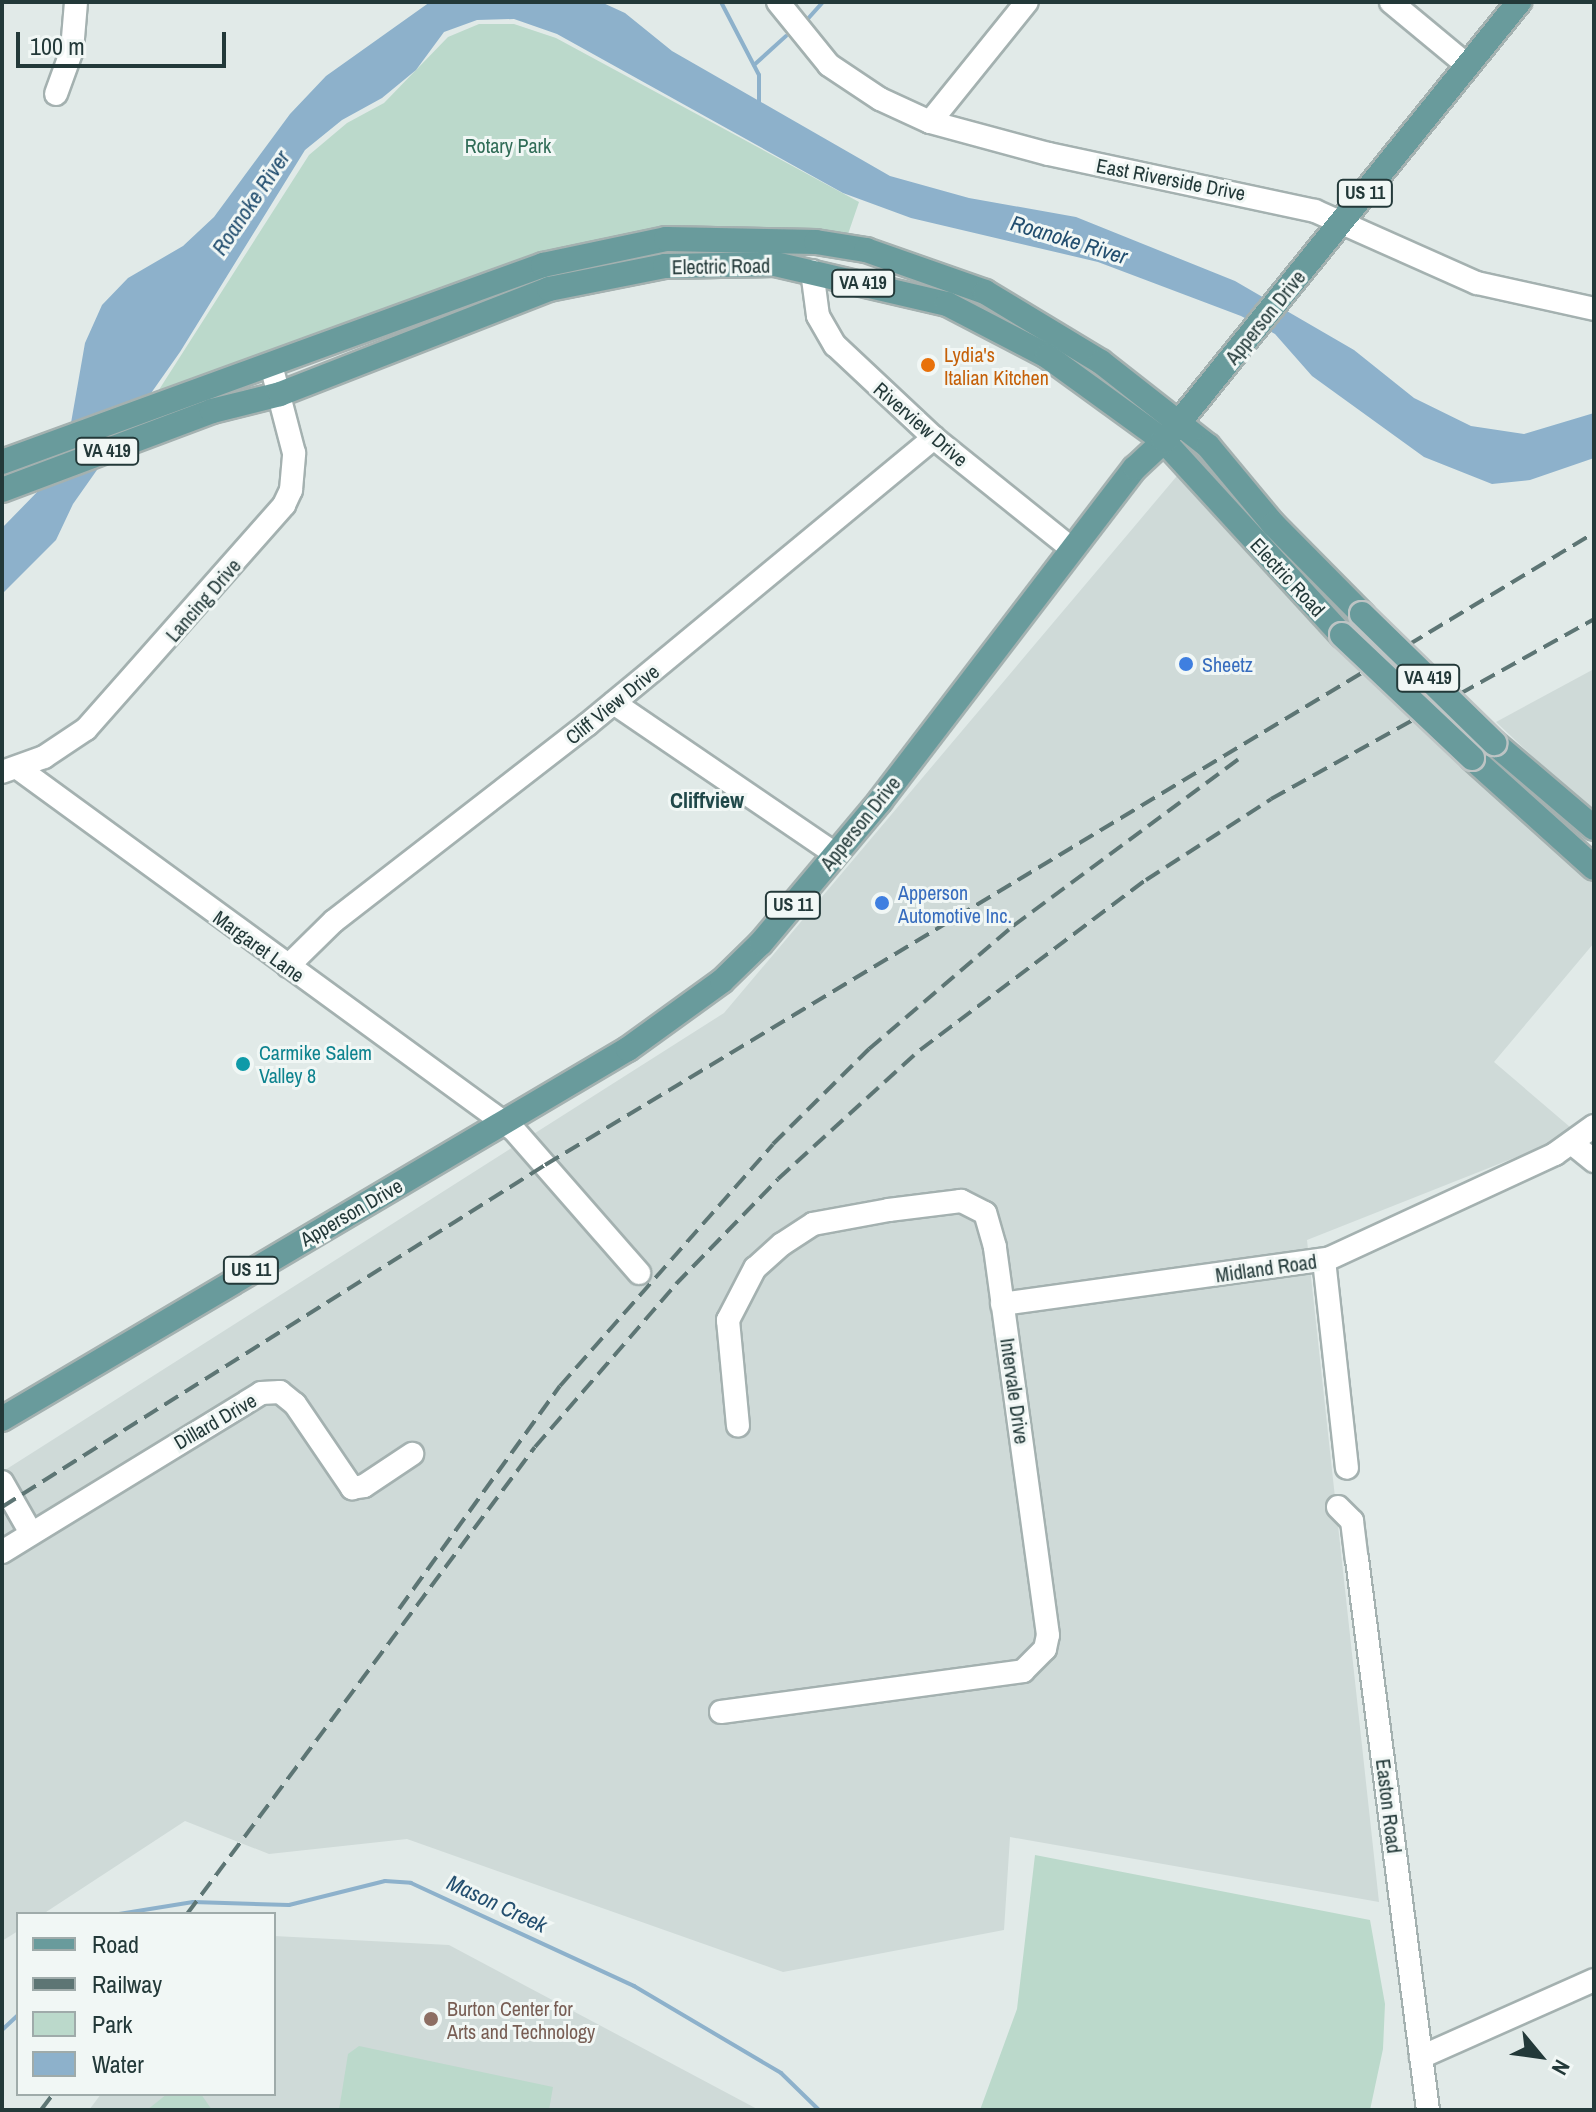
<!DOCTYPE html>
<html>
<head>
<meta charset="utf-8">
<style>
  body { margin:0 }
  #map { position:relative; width:1596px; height:2112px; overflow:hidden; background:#e1eae8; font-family:"Archivo Narrow",sans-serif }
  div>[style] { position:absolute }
  .built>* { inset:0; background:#cfdad8 }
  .green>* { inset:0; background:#bbd9cb }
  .water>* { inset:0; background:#8db1cb }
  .stream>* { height:4px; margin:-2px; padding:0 2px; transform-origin:2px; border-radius:2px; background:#8db1cb }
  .roads { filter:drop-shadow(2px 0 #a4b1b0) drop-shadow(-2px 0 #a4b1b0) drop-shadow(0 2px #a4b1b0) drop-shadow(0 -2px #a4b1b0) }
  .minor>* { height:22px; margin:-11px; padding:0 11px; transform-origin:11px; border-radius:11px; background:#fff }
  .major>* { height:24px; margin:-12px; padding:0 12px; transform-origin:12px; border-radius:12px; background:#699b9c }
  .rail>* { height:4px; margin-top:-2px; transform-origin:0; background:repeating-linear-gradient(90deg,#5d7574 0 16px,transparent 0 24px) }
  .bridges { filter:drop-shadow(2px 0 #bdc4c4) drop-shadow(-2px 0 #bdc4c4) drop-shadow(0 2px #bdc4c4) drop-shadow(0 -2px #bdc4c4) }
  .major-bridge>* { height:24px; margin:-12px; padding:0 12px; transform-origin:12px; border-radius:12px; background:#699b9c }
  .dots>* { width:22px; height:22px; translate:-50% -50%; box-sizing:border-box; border:4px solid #f1f7f5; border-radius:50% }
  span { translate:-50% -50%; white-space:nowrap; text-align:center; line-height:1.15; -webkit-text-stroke:6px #f1f7f5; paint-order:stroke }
  .shield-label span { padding:2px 6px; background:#f1f7f5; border:2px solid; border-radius:6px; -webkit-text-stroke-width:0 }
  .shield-label { font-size:18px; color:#233939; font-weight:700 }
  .park-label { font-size:20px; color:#306c57 }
  .street-label { font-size:20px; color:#233939 }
  .food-label { font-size:20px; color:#c56008 }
  .left { translate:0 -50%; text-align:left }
  .shop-label { font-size:20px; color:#366cbe }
  .culture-label { font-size:20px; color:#0d838f }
  .education-label { font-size:20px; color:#785e54 }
  .water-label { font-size:22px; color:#224e6f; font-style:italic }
  .neighbourhood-label { font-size:22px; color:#204849; font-weight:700 }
  .frame { position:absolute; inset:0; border:4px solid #233939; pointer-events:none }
  .legend { position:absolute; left:16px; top:1912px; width:260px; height:184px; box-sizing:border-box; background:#f1f7f5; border:2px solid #9fabaa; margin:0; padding:10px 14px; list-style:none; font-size:24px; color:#233939 }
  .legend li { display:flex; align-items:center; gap:16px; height:40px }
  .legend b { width:40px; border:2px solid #9fabaa }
  .north { position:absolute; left:1500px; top:2016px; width:80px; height:80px; -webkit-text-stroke:6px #f1f7f5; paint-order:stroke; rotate:119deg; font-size:22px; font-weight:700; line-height:32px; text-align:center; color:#233939 }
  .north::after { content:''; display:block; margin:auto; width:28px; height:36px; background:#233939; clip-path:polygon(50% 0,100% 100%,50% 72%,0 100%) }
  .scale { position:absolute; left:16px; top:32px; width:210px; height:36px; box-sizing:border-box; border:4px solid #233939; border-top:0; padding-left:10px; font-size:24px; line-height:28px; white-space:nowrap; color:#233939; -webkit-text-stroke:6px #f1f7f5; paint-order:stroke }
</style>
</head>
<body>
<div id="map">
  <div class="built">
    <div style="clip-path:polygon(1182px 470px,1594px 872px,1594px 943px,1494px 1062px,1577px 1133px,1307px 1240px,1379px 1902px,1010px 1837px,1004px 1930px,783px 1972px,407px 1839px,269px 1854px,185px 1821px,43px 1914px,18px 1914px,18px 1931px,2px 1941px,2px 1472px,724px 1013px)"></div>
    <div style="clip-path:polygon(1594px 669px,1594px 814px,1496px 722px)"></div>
    <div style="clip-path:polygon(274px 1936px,449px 1945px,759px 2110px,89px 2110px,101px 2094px,274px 2094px)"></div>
  </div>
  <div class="green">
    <div style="clip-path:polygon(479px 24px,514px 24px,556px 38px,859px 202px,847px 237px,737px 227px,649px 232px,155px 396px,309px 155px,347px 123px,384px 103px,448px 37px)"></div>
    <div style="clip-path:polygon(1035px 1855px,1370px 1920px,1385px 2004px,1383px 2049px,1370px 2110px,980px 2110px,1017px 2009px)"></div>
    <div style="clip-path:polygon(359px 2046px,553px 2087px,549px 2110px,339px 2110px,348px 2054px)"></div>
    <div style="clip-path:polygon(167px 2094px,201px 2094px,212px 2110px,147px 2110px)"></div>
  </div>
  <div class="water">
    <div style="clip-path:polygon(430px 2px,601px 2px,625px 13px,672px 51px,890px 176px,969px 198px,1076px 217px,1235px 281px,1354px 350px,1414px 398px,1471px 426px,1524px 434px,1594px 413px,1594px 458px,1530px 480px,1492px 484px,1424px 457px,1312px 376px,1275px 334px,1241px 316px,1098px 262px,911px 218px,843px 193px,557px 34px,514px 19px,477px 20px,444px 32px,416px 70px,382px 98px,342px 120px,305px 150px,180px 352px,73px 504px,56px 540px,2px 594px,2px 528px,44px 485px,68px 440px,85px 343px,102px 305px,128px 278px,183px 246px,214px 217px,290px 114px,326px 76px)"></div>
  </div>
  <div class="stream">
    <div style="left:721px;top:2px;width:82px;rotate:62.5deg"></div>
    <div style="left:759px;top:75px;width:27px;rotate:90deg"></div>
    <div style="left:805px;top:22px;width:27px;rotate:-48deg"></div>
    <div style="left:754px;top:65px;width:43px;rotate:-42.2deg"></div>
    <div style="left:119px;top:1914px;width:75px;rotate:-9.2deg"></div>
    <div style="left:193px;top:1902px;width:96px;rotate:1.8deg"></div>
    <div style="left:289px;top:1905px;width:99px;rotate:-14deg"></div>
    <div style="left:385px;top:1881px;width:26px;rotate:4deg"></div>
    <div style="left:411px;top:1883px;width:246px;rotate:24.8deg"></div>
    <div style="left:634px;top:1986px;width:171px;rotate:30.6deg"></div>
    <div style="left:781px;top:2073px;width:53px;rotate:44.2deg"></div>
    <div style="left:2px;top:2030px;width:22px;rotate:-43deg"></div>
  </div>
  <div class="roads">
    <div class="minor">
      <div style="left:778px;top:2px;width:81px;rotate:51deg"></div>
      <div style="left:829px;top:65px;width:61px;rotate:33.7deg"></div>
      <div style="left:880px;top:99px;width:55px;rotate:24.7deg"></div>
      <div style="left:930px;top:122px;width:123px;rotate:15.1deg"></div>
      <div style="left:1049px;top:154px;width:272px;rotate:12.1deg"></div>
      <div style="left:1315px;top:211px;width:177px;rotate:24deg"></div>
      <div style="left:1477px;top:283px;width:120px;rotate:12.5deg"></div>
      <div style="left:1391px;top:2px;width:100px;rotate:39.7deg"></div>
      <div style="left:56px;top:94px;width:47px;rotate:-70deg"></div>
      <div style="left:72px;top:50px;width:48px;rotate:-85.2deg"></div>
      <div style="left:930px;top:122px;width:154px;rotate:-51.1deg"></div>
      <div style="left:812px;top:271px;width:45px;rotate:82.4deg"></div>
      <div style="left:818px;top:316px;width:34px;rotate:60deg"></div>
      <div style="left:835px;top:345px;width:136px;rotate:43.2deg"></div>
      <div style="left:934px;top:438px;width:177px;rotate:38.8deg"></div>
      <div style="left:614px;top:703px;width:268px;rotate:34.3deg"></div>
      <div style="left:18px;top:768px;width:614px;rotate:36.12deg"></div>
      <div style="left:514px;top:1130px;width:190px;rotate:48.8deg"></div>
      <div style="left:2px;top:772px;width:45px;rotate:-19.7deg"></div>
      <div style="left:44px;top:757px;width:50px;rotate:-33.7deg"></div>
      <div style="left:86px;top:729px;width:299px;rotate:-48.5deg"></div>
      <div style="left:284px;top:505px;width:17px;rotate:-65deg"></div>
      <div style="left:291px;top:490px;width:37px;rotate:-85deg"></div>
      <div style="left:294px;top:453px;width:91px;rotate:-104.6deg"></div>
      <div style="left:288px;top:966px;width:64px;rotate:-44.4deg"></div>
      <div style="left:334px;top:921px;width:321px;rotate:-37.8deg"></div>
      <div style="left:588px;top:724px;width:449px;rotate:-39.6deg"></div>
      <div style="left:1573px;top:1144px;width:27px;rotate:39deg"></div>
      <div style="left:1324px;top:1260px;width:209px;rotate:83.7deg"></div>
      <div style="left:1002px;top:1304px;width:329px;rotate:-7.9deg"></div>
      <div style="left:1328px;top:1259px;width:250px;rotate:-24.8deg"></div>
      <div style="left:1555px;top:1154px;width:48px;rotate:-35.7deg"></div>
      <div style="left:2px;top:1482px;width:59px;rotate:60.4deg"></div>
      <div style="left:1338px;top:1507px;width:20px;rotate:45deg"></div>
      <div style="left:1352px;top:1521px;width:38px;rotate:83deg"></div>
      <div style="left:1357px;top:1559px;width:556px;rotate:82.66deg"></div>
      <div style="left:2px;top:1552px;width:304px;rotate:-31.5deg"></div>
      <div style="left:261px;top:1393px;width:19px;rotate:-3deg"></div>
      <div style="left:280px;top:1392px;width:19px;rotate:39deg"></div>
      <div style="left:295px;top:1404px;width:102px;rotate:55.8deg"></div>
      <div style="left:352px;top:1488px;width:12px;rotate:-9deg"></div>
      <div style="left:364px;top:1486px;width:58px;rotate:-33.7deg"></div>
      <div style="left:721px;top:1712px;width:305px;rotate:-7.7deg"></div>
      <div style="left:1023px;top:1671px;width:31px;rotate:-45deg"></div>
      <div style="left:1045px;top:1649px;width:14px;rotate:-78deg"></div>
      <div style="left:1048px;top:1635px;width:392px;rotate:-97.8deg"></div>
      <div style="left:995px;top:1247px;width:35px;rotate:-106deg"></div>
      <div style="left:985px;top:1213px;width:27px;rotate:-153deg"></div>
      <div style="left:961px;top:1201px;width:73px;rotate:172.9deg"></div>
      <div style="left:889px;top:1210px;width:77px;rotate:169.6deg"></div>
      <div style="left:813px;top:1224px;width:37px;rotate:147deg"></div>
      <div style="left:782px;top:1244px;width:36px;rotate:138deg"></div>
      <div style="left:755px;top:1268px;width:59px;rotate:117.4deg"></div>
      <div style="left:728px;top:1320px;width:106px;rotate:84.6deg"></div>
      <div style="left:1421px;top:2057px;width:189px;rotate:-24deg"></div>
    </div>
    <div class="major">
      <div style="left:2px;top:462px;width:576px;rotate:-20.01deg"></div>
      <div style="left:543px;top:265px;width:126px;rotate:-11.9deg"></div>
      <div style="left:666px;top:239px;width:150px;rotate:1.1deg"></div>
      <div style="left:816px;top:242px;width:51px;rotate:9.1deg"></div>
      <div style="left:866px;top:250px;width:126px;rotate:19.4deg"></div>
      <div style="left:985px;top:292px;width:135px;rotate:31.1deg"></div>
      <div style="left:1101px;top:362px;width:136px;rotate:38.1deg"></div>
      <div style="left:1208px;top:446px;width:102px;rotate:50.2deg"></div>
      <div style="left:1273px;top:524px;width:127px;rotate:45.3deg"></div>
      <div style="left:2px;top:490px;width:224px;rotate:-20.6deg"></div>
      <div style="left:212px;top:411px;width:70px;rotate:-14deg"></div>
      <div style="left:280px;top:394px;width:289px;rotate:-21.3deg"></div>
      <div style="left:549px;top:289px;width:118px;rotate:-11.2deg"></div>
      <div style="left:665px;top:266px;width:110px;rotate:-1deg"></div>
      <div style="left:775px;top:264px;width:177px;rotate:13.1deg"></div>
      <div style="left:947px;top:304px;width:113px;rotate:27.5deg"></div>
      <div style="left:1047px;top:356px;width:145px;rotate:36deg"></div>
      <div style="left:1164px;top:441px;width:263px;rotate:47.5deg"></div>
      <div style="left:1494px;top:743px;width:131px;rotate:40.4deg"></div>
      <div style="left:1472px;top:758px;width:164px;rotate:42deg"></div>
      <div style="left:2px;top:1419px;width:727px;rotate:-30.59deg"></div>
      <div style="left:628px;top:1049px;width:116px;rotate:-35.9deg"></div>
      <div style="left:722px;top:981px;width:54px;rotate:-44.3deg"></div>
      <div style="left:761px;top:943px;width:185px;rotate:-50deg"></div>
      <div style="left:880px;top:801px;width:419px;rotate:-52.6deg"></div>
      <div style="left:1135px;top:468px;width:40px;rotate:-43deg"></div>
      <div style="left:1164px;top:441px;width:565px;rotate:-51.04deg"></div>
    </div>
  </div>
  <div class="rail">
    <div style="left:2px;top:1507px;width:642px;rotate:-32.2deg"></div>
    <div style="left:545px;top:1165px;width:1225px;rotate:-31.07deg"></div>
    <div style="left:399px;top:1609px;width:275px;rotate:-54.2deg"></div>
    <div style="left:560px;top:1386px;width:322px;rotate:-48.6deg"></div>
    <div style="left:773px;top:1144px;width:135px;rotate:-44.7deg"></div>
    <div style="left:869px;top:1049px;width:189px;rotate:-40.5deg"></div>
    <div style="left:1013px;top:926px;width:286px;rotate:-36.5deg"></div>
    <div style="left:187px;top:1914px;width:582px;rotate:-53.31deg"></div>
    <div style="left:535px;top:1447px;width:216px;rotate:-49.1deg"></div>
    <div style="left:676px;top:1284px;width:146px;rotate:-45.8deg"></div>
    <div style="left:778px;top:1179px;width:192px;rotate:-42.3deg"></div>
    <div style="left:920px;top:1050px;width:283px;rotate:-37deg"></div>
    <div style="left:1146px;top:880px;width:149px;rotate:-32.9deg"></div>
    <div style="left:1271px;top:799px;width:370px;rotate:-29.1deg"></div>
    <div style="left:41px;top:2110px;width:20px;rotate:-53deg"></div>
  </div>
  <div class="bridges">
    <div class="major-bridge">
      <div style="left:1362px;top:614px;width:185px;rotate:44.3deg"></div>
      <div style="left:1342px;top:635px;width:179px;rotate:43.4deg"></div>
    </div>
  </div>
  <div class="dots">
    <div style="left:928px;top:365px;background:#e8710a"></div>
    <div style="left:1186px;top:664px;background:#3f7fe0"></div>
    <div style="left:882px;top:903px;background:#3f7fe0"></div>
    <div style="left:243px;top:1064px;background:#0f9aa8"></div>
    <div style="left:431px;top:2019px;background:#8d6e63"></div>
  </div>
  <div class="shield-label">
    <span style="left:1365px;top:193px">US 11</span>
    <span style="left:863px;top:283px">VA 419</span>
    <span style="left:107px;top:451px">VA 419</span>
    <span style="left:1428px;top:678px">VA 419</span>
    <span style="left:793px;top:905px">US 11</span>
    <span style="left:251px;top:1270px">US 11</span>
  </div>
  <div class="park-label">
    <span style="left:508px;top:145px">Rotary Park</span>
  </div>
  <div class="street-label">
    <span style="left:1171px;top:179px;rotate:11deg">East Riverside Drive</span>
    <span style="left:721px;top:266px;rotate:-1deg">Electric Road</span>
    <span style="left:1265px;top:317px;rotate:-51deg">Apperson Drive</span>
    <span style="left:921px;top:424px;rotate:41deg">Riverview Drive</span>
    <span style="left:1288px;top:577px;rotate:47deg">Electric Road</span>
    <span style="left:203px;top:600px;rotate:-49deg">Lancing Drive</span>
    <span style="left:612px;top:704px;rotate:-39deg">Cliff View Drive</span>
    <span style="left:860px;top:823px;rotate:-51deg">Apperson Drive</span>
    <span style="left:259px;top:946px;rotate:36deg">Margaret Lane</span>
    <span style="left:351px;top:1212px;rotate:-30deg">Apperson Drive</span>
    <span style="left:1266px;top:1268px;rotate:-8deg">Midland Road</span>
    <span style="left:1015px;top:1391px;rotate:82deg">Intervale Drive</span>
    <span style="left:215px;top:1421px;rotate:-30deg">Dillard Drive</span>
    <span style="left:1389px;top:1806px;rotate:83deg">Easton Road</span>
  </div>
  <div class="food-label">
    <span class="left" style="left:944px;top:366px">Lydia's<br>Italian Kitchen</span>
  </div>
  <div class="shop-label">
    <span class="left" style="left:1202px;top:664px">Sheetz</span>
    <span class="left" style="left:898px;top:904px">Apperson<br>Automotive Inc.</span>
  </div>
  <div class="culture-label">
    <span class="left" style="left:259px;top:1064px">Carmike Salem<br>Valley 8</span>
  </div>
  <div class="education-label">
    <span class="left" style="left:447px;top:2020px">Burton Center for<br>Arts and Technology</span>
  </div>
  <div class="water-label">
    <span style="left:251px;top:203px;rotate:-56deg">Roanoke River</span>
    <span style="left:1069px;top:240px;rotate:17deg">Roanoke River</span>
    <span style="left:497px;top:1904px;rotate:25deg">Mason Creek</span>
  </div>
  <div class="neighbourhood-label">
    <span style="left:707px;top:801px">Cliffview</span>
  </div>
  <div class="frame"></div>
  <ul class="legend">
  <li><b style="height:10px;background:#699b9c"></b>Road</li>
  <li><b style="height:10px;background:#5d7574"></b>Railway</li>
  <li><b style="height:22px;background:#bbd9cb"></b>Park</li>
  <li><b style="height:22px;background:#8db1cb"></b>Water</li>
  </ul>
  <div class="north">N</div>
  <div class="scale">100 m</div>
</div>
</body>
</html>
